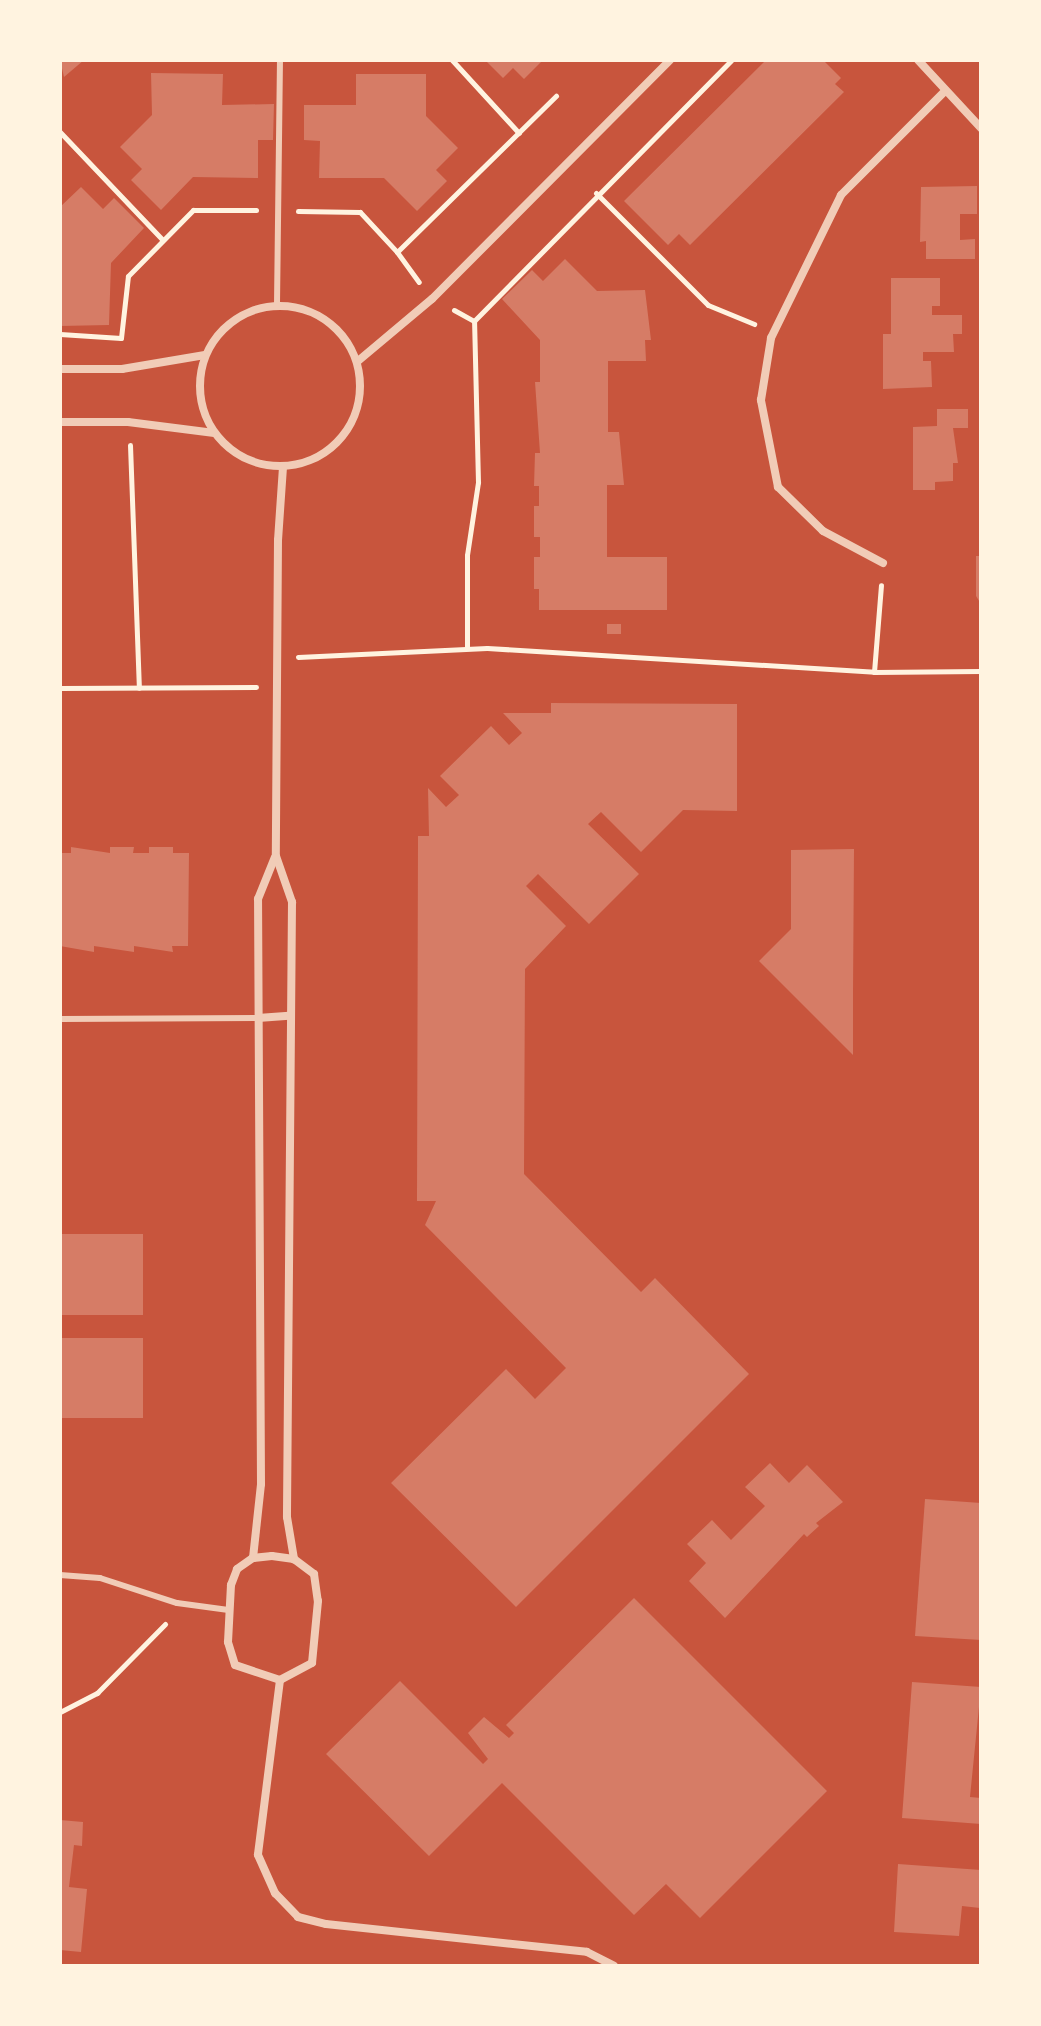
<!DOCTYPE html>
<html>
<head>
<meta charset="utf-8">
<style>
  body { margin:0 }
  #map { position:relative; width:1041px; height:2026px; overflow:hidden; background:#c8553d; font-family:"DejaVu Sans",sans-serif }
  div>[style] { position:absolute }
  .building>* { inset:0; background:#d67c66; transform-origin:0 0 }
  .path>* { height:5px; margin:-2.5px; padding:0 2.5px; transform-origin:2.5px; border-radius:2.5px; background:#fff3e0 }
  .service>* { height:6px; margin:-3px; padding:0 3px; transform-origin:3px; border-radius:3px; background:#f1ccb7 }
  .minor>* { height:8px; margin:-4px; padding:0 4px; transform-origin:4px; border-radius:4px; background:#f1ccb7 }
  .minor>.ring { margin:-4px; padding:0; box-sizing:content-box; background:none; border:8px solid #f1ccb7; border-radius:50% }
  span { translate:-50% -50%; white-space:nowrap; text-align:center; line-height:1.15; -webkit-text-stroke:8px #fff3e0; paint-order:stroke }
  .frame { position:absolute; inset:0; border:62px solid #fff3e0; pointer-events:none }
</style>
</head>
<body>
<div id="map">
  <div class="building">
    <div style="clip-path:polygon(60px 60px,84px 60px,64px 77px)"></div>
    <div style="clip-path:polygon(485px 60px,543px 60px,524px 79px,513px 68px,503px 78px)"></div>
    <div style="clip-path:polygon(766px 60px,823px 60px,841px 78px,835px 84px,844px 92px,690px 245px,679px 234px,668px 245px,624px 201px)"></div>
    <div style="clip-path:polygon(151px 73px,223px 74px,222px 105px,274px 104px,273px 140px,258px 140px,258px 178px,193px 177px,161px 210px,131px 180px,142px 169px,120px 147px,152px 115px)"></div>
    <div style="clip-path:polygon(356px 74px,426px 74px,426px 116px,458px 148px,436px 170px,447px 181px,417px 211px,384px 178px,319px 178px,320px 141px,304px 140px,304px 105px,356px 105px)"></div>
    <div style="clip-path:polygon(977px 186px,977px 214px,960px 214px,960px 240px,975px 239px,975px 259px,926px 259px,926px 241px,920px 242px,921px 187px)"></div>
    <div style="clip-path:polygon(81px 187px,103px 209px,114px 198px,144px 228px,111px 263px,109px 325px,60px 326px,60px 207px)"></div>
    <div style="clip-path:polygon(565px 259px,597px 291px,645px 290px,651px 340px,645px 340px,646px 361px,608px 361px,608px 432px,619px 432px,624px 485px,607px 485px,607px 557px,667px 557px,667px 610px,539px 610px,539px 589px,534px 589px,534px 557px,540px 557px,540px 537px,534px 537px,534px 506px,539px 506px,539px 486px,534px 486px,535px 453px,540px 453px,535px 382px,540px 382px,540px 340px,502px 299px,532px 270px,543px 281px)"></div>
    <div style="clip-path:polygon(891px 278px,940px 278px,940px 306px,932px 306px,932px 315px,962px 315px,962px 334px,953px 334px,954px 352px,923px 352px,923px 361px,931px 361px,932px 387px,883px 389px,883px 334px,891px 334px)"></div>
    <div style="clip-path:polygon(937px 409px,968px 409px,968px 428px,953px 428px,958px 463px,953px 463px,953px 481px,935px 482px,935px 490px,913px 490px,913px 427px,937px 426px)"></div>
    <div style="clip-path:polygon(976px 556px,981px 556px,981px 604px,976px 596px)"></div>
    <div style="left:621px;top:624px;width:10px;height:14px;rotate:90deg"></div>
    <div style="clip-path:polygon(551px 703px,737px 704px,737px 811px,683px 810px,641px 852px,601px 812px,588px 824px,639px 874px,589px 924px,538px 874px,526px 886px,566px 926px,525px 969px,524px 1174px,641px 1292px,655px 1278px,749px 1374px,516px 1607px,391px 1483px,506px 1369px,535px 1399px,566px 1368px,425px 1225px,436px 1201px,417px 1201px,418px 836px,429px 836px,428px 788px,446px 807px,459px 795px,440px 776px,491px 726px,509px 745px,522px 733px,503px 713px,551px 713px)"></div>
    <div style="clip-path:polygon(71px 847px,110px 853px,110px 847px,134px 847px,133px 853px,149px 853px,149px 847px,173px 847px,173px 853px,189px 853px,188px 946px,172px 946px,173px 952px,134px 946px,134px 952px,94px 946px,94px 952px,60px 946px,60px 853px,71px 853px)"></div>
    <div style="clip-path:polygon(854px 849px,853px 993px,853px 1055px,759px 961px,791px 929px,791px 850px)"></div>
    <div style="left:60px;top:1234px;width:83px;height:81px"></div>
    <div style="left:60px;top:1338px;width:83px;height:80px"></div>
    <div style="clip-path:polygon(770px 1463px,789px 1483px,807px 1465px,843px 1502px,816px 1523px,819px 1526px,807px 1537px,804px 1534px,725px 1618px,689px 1581px,706px 1563px,687px 1544px,712px 1520px,731px 1540px,765px 1506px,745px 1487px)"></div>
    <div style="clip-path:polygon(925px 1499px,981px 1503px,981px 1640px,915px 1636px)"></div>
    <div style="clip-path:polygon(634px 1598px,827px 1791px,700px 1918px,666px 1884px,634px 1915px,502px 1783px,429px 1856px,326px 1754px,400px 1681px,483px 1764px,488px 1759px,468px 1733px,484px 1717px,509px 1738px,514px 1733px,506px 1725px)"></div>
    <div style="clip-path:polygon(912px 1682px,981px 1687px,970px 1797px,981px 1798px,981px 1824px,902px 1818px)"></div>
    <div style="clip-path:polygon(60px 1820px,83px 1822px,82px 1846px,74px 1845px,69px 1887px,87px 1889px,81px 1952px,60px 1950px)"></div>
    <div style="clip-path:polygon(898px 1864px,981px 1870px,980px 1908px,962px 1906px,959px 1936px,894px 1932px)"></div>
  </div>
  <div class="path">
    <div style="left:452px;top:60px;width:99px;rotate:47.5deg"></div>
    <div style="left:60px;top:132px;width:149px;rotate:46.4deg"></div>
    <div style="left:596px;top:193px;width:158px;rotate:45deg"></div>
    <div style="left:708px;top:305px;width:50px;rotate:22.4deg"></div>
    <div style="left:298px;top:211px;width:62px;rotate:0.9deg"></div>
    <div style="left:360px;top:212px;width:54px;rotate:47.2deg"></div>
    <div style="left:397px;top:252px;width:223px;rotate:-44.5deg"></div>
    <div style="left:397px;top:252px;width:37px;rotate:54deg"></div>
    <div style="left:454px;top:310px;width:23px;rotate:29deg"></div>
    <div style="left:60px;top:334px;width:61px;rotate:3.8deg"></div>
    <div style="left:121px;top:338px;width:62px;rotate:-83.6deg"></div>
    <div style="left:128px;top:276px;width:93px;rotate:-45.4deg"></div>
    <div style="left:193px;top:210px;width:63px"></div>
    <div style="left:130px;top:445px;width:243px;rotate:87.9deg"></div>
    <div style="left:467px;top:648px;width:93px;rotate:-90deg"></div>
    <div style="left:467px;top:555px;width:74px;rotate:-81.4deg"></div>
    <div style="left:478px;top:482px;width:161px;rotate:-91.4deg"></div>
    <div style="left:474px;top:321px;width:366px;rotate:-45.4deg"></div>
    <div style="left:298px;top:657px;width:189px;rotate:-2.7deg"></div>
    <div style="left:487px;top:648px;width:388px;rotate:3.5deg"></div>
    <div style="left:874px;top:672px;width:107px;rotate:-0.5deg"></div>
    <div style="left:874px;top:672px;width:87px;rotate:-85.4deg"></div>
    <div style="left:60px;top:688px;width:196px;rotate:-0.3deg"></div>
    <div style="left:60px;top:1712px;width:42px;rotate:-27.2deg"></div>
    <div style="left:97px;top:1693px;width:97px;rotate:-45.4deg"></div>
  </div>
  <div class="service">
    <div style="left:277px;top:304px;width:244px;rotate:-89.3deg"></div>
    <div style="left:60px;top:1019px;width:198px;rotate:-0.3deg"></div>
    <div style="left:60px;top:1575px;width:40px;rotate:4.3deg"></div>
    <div style="left:100px;top:1578px;width:81px;rotate:18deg"></div>
    <div style="left:177px;top:1603px;width:52px;rotate:7.7deg"></div>
  </div>
  <div class="minor">
    <div style="left:918px;top:60px;width:93px;rotate:47.2deg"></div>
    <div class="ring" style="left:200px;top:306px;width:152px;height:152px"></div>
    <div style="left:358px;top:361px;width:97px;rotate:-40deg"></div>
    <div style="left:432px;top:299px;width:337px;rotate:-45.1deg"></div>
    <div style="left:60px;top:369px;width:62px"></div>
    <div style="left:122px;top:369px;width:84px;rotate:-9.6deg"></div>
    <div style="left:60px;top:422px;width:68px"></div>
    <div style="left:128px;top:422px;width:87px;rotate:7.3deg"></div>
    <div style="left:283px;top:467px;width:73px;rotate:93.9deg"></div>
    <div style="left:278px;top:540px;width:316px;rotate:90.4deg"></div>
    <div style="left:276px;top:856px;width:49px;rotate:70.8deg"></div>
    <div style="left:292px;top:902px;width:615px;rotate:90.47deg"></div>
    <div style="left:287px;top:1517px;width:43px;rotate:80.5deg"></div>
    <div style="left:883px;top:563px;width:68px;rotate:-151.9deg"></div>
    <div style="left:823px;top:531px;width:63px;rotate:-135.6deg"></div>
    <div style="left:778px;top:487px;width:89px;rotate:-101.1deg"></div>
    <div style="left:761px;top:400px;width:63px;rotate:-80.8deg"></div>
    <div style="left:771px;top:338px;width:159px;rotate:-63.9deg"></div>
    <div style="left:841px;top:195px;width:147px;rotate:-45deg"></div>
    <div style="left:258px;top:1018px;width:31px;rotate:-4deg"></div>
    <div style="left:272px;top:1556px;width:22px;rotate:8deg"></div>
    <div style="left:294px;top:1559px;width:25px;rotate:37deg"></div>
    <div style="left:314px;top:1574px;width:27px;rotate:82deg"></div>
    <div style="left:318px;top:1601px;width:62px;rotate:95.5deg"></div>
    <div style="left:312px;top:1663px;width:36px;rotate:152deg"></div>
    <div style="left:280px;top:1680px;width:47px;rotate:-161.6deg"></div>
    <div style="left:235px;top:1665px;width:24px;rotate:-107deg"></div>
    <div style="left:228px;top:1642px;width:57px;rotate:-87deg"></div>
    <div style="left:231px;top:1585px;width:17px;rotate:-69deg"></div>
    <div style="left:237px;top:1569px;width:19px;rotate:-35deg"></div>
    <div style="left:253px;top:1558px;width:19px;rotate:-6deg"></div>
    <div style="left:253px;top:1558px;width:74px;rotate:-83.8deg"></div>
    <div style="left:261px;top:1484px;width:585px;rotate:-90.29deg"></div>
    <div style="left:258px;top:899px;width:45px;rotate:-68deg"></div>
    <div style="left:280px;top:1680px;width:176px;rotate:97.2deg"></div>
    <div style="left:258px;top:1855px;width:42px;rotate:65.9deg"></div>
    <div style="left:275px;top:1893px;width:33px;rotate:46deg"></div>
    <div style="left:298px;top:1917px;width:29px;rotate:14deg"></div>
    <div style="left:326px;top:1924px;width:262px;rotate:6.1deg"></div>
    <div style="left:587px;top:1952px;width:30px;rotate:27deg"></div>
  </div>
  <div class="frame"></div>
</div>
</body>
</html>
